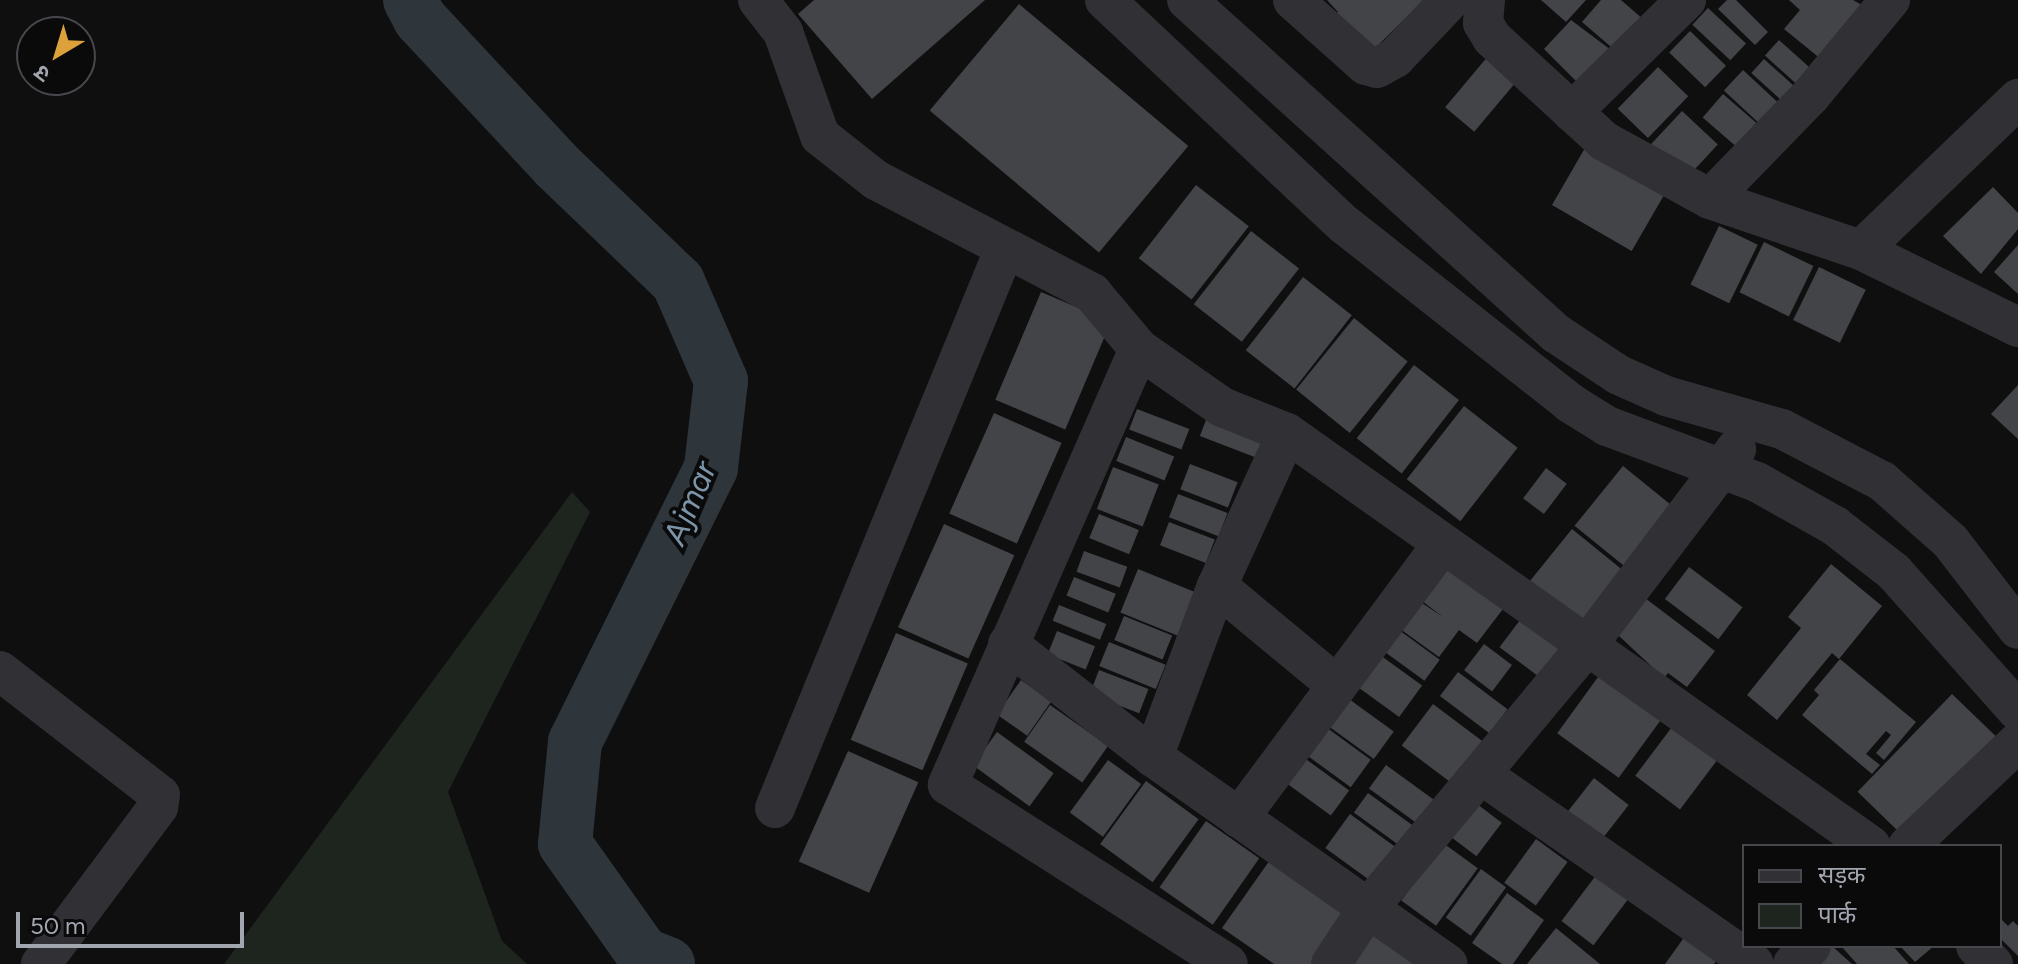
<!DOCTYPE html>
<html>
<head>
<meta charset="utf-8">
<style>
  body { margin:0 }
  #map { position:relative; width:2018px; height:964px; overflow:hidden; background:#0f0f10; font-family:Figtree,"Noto Sans Devanagari",sans-serif }
  div>[style] { position:absolute }
  .green>* { inset:0; background:#1e241e }
  .river>* { height:54px; margin:-27px; padding:0 27px; transform-origin:27px; border-radius:27px; background:#2e363b }
  .building>* { inset:0; background:#434448; transform-origin:0 0 }
  .minor>* { height:40px; margin:-20px; padding:0 20px; transform-origin:20px; border-radius:20px; background:#313135 }
  span { translate:-50% -50%; white-space:nowrap; text-align:center; line-height:1.15; -webkit-text-stroke:8px #0a0a0b; paint-order:stroke }
  .water-label { font-size:32px; color:#7c94a8; font-style:italic }
  .legend { position:absolute; left:1742px; top:844px; width:260px; height:104px; box-sizing:border-box; background:#0a0a0b; border:2px solid #47484d; margin:0; padding:10px 14px; list-style:none; font-size:24px; color:#a2a6af }
  .legend li { display:flex; align-items:center; gap:16px; height:40px }
  .legend b { width:40px; border:2px solid #47484d }
  .north { position:absolute; left:16px; top:16px; width:80px; height:80px; box-sizing:border-box; background:#0a0a0b; border:2px solid #47484d; border-radius:50%; rotate:218deg; font-size:22px; font-weight:700; line-height:32px; text-align:center; color:#a2a6af }
  .north::after { content:''; display:block; margin:auto; width:28px; height:36px; background:#dca13b; clip-path:polygon(50% 0,100% 100%,50% 72%,0 100%) }
  .scale { position:absolute; left:16px; top:912px; width:228px; height:36px; box-sizing:border-box; border:4px solid #a2a6af; border-top:0; padding-left:10px; font-size:24px; line-height:28px; white-space:nowrap; color:#a2a6af; -webkit-text-stroke:6px #0a0a0b; paint-order:stroke }
</style>
</head>
<body>
<div id="map">
  <div class="green">
    <div style="clip-path:polygon(572px 492px,590px 512px,448px 792px,502px 941px,527px 964px,224px 964px)"></div>
  </div>
  <div class="river">
    <div style="left:410px;top:0;width:21px;rotate:62deg"></div>
    <div style="left:420px;top:19px;width:200px;rotate:47deg"></div>
    <div style="left:556px;top:165px;width:169px;rotate:43.8deg"></div>
    <div style="left:678px;top:282px;width:108px;rotate:66.5deg"></div>
    <div style="left:721px;top:381px;width:88px;rotate:96.6deg"></div>
    <div style="left:711px;top:468px;width:306px;rotate:116.4deg"></div>
    <div style="left:575px;top:742px;width:102px;rotate:95.6deg"></div>
    <div style="left:565px;top:844px;width:135px;rotate:54.7deg"></div>
    <div style="left:643px;top:954px;width:27px;rotate:22deg"></div>
  </div>
  <div class="building">
    <div style="clip-path:polygon(814px 0,985px 0,872px 99px,798px 14px)"></div>
    <div style="clip-path:polygon(1327px 0,1424px 0,1354px 69px,1317px 32px,1338px 12px)"></div>
    <div style="clip-path:polygon(1541px 0,1586px 0,1566px 22px)"></div>
    <div style="clip-path:polygon(1601px 0,1621px 0,1644px 20px,1617px 52px,1582px 22px)"></div>
    <div style="clip-path:polygon(1727px 0,1736px 0,1768px 32px,1755px 45px,1718px 9px)"></div>
    <div style="clip-path:polygon(1789px 0,1853px 0,1871px 10px,1827px 64px,1784px 29px,1800px 10px)"></div>
    <div style="left:1019px;top:4px;width:221px;height:139px;rotate:40deg"></div>
    <div style="left:1708px;top:8px;width:52px;height:23px;rotate:43deg"></div>
    <div style="clip-path:polygon(1571px 20px,1615px 53px,1584px 89px,1544px 49px)"></div>
    <div style="left:1690px;top:31px;width:50px;height:30px;rotate:44deg"></div>
    <div style="left:1779px;top:40px;width:48px;height:21px;rotate:42deg"></div>
    <div style="left:1494px;top:49px;width:38px;height:76px;rotate:40deg"></div>
    <div style="left:1764px;top:59px;width:43px;height:19px;rotate:42deg"></div>
    <div style="left:1658px;top:67px;width:42px;height:58px;rotate:44deg"></div>
    <div style="left:1743px;top:70px;width:50px;height:28px;rotate:43deg"></div>
    <div style="left:1723px;top:94px;width:44px;height:31px;rotate:41deg"></div>
    <div style="left:1682px;top:111px;width:49px;height:51px;rotate:43deg"></div>
    <div style="left:1589px;top:141px;width:92px;height:74px;rotate:30deg"></div>
    <div style="left:1196px;top:185px;width:67px;height:93px;rotate:38deg"></div>
    <div style="clip-path:polygon(1993px 187px,2018px 213px,2018px 229px,1981px 274px,1943px 236px)"></div>
    <div style="left:1719px;top:226px;width:43px;height:65px;rotate:26deg"></div>
    <div style="left:1251px;top:231px;width:61px;height:93px;rotate:38deg"></div>
    <div style="left:1764px;top:242px;width:55px;height:56px;rotate:26deg"></div>
    <div style="clip-path:polygon(2018px 245px,2018px 294px,1994px 272px)"></div>
    <div style="left:1819px;top:267px;width:52px;height:59px;rotate:26deg"></div>
    <div style="left:1303px;top:277px;width:62px;height:93px;rotate:38deg"></div>
    <div style="left:1041px;top:292px;width:76px;height:117px;rotate:23deg"></div>
    <div style="left:1354px;top:318px;width:69px;height:92px;rotate:39deg"></div>
    <div style="left:1414px;top:365px;width:57px;height:93px;rotate:38deg"></div>
    <div style="clip-path:polygon(2018px 385px,2018px 439px,1991px 414px)"></div>
    <div style="left:1464px;top:406px;width:68px;height:93px;rotate:38deg"></div>
    <div style="left:1211px;top:407px;width:69px;height:31px;rotate:21deg"></div>
    <div style="left:1137px;top:409px;width:56px;height:22px;rotate:21deg"></div>
    <div style="left:994px;top:413px;width:74px;height:110px;rotate:24deg"></div>
    <div style="left:1126px;top:437px;width:52px;height:26px;rotate:22deg"></div>
    <div style="left:1190px;top:464px;width:51px;height:27px;rotate:21deg"></div>
    <div style="left:1623px;top:466px;width:77px;height:77px;rotate:39deg"></div>
    <div style="left:1113px;top:467px;width:49px;height:45px;rotate:21deg"></div>
    <div style="left:1546px;top:468px;width:26px;height:38px;rotate:37deg"></div>
    <div style="left:1178px;top:494px;width:53px;height:25px;rotate:21deg"></div>
    <div style="left:1099px;top:514px;width:43px;height:26px;rotate:22deg"></div>
    <div style="left:1169px;top:522px;width:49px;height:25px;rotate:21deg"></div>
    <div style="left:944px;top:524px;width:77px;height:113px;rotate:24deg"></div>
    <div style="left:1572px;top:529px;width:75px;height:72px;rotate:39deg"></div>
    <div style="left:1084px;top:551px;width:46px;height:22px;rotate:20deg"></div>
    <div style="clip-path:polygon(1442px 556px,1506px 605px,1477px 643px,1459px 630px,1439px 657px,1396px 626px,1416px 599px,1443px 617px,1413px 594px)"></div>
    <div style="clip-path:polygon(1831px 564px,1882px 606px,1839px 659px,1832px 653px,1777px 720px,1747px 695px,1801px 628px,1788px 617px)"></div>
    <div style="left:1689px;top:567px;width:67px;height:40px;rotate:37deg"></div>
    <div style="left:1138px;top:569px;width:64px;height:47px;rotate:22deg"></div>
    <div style="left:1074px;top:577px;width:45px;height:20px;rotate:22deg"></div>
    <div style="clip-path:polygon(1645px 598px,1715px 651px,1687px 687px,1668px 673px,1664px 678px,1618px 635px)"></div>
    <div style="left:1059px;top:605px;width:51px;height:17px;rotate:22deg"></div>
    <div style="left:1124px;top:616px;width:52px;height:26px;rotate:22deg"></div>
    <div style="left:1523px;top:616px;width:53px;height:39px;rotate:37deg"></div>
    <div style="left:1392px;top:625px;width:59px;height:26px;rotate:36deg"></div>
    <div style="left:1057px;top:631px;width:41px;height:25px;rotate:22deg"></div>
    <div style="left:896px;top:633px;width:78px;height:116px;rotate:23deg"></div>
    <div style="left:1109px;top:642px;width:61px;height:26px;rotate:22deg"></div>
    <div style="left:1484px;top:644px;width:35px;height:33px;rotate:37deg"></div>
    <div style="left:1380px;top:655px;width:52px;height:39px;rotate:36deg"></div>
    <div style="clip-path:polygon(1840px 659px,1916px 722px,1884px 760px,1876px 753px,1891px 735px,1886px 731px,1866px 754px,1880px 765px,1872px 774px,1802px 715px,1819px 695px,1814px 690px)"></div>
    <div style="left:1606px;top:666px;width:76px;height:83px;rotate:36deg"></div>
    <div style="left:1099px;top:670px;width:53px;height:26px;rotate:21deg"></div>
    <div style="left:1458px;top:672px;width:62px;height:30px;rotate:37deg"></div>
    <div style="left:1021px;top:680px;width:37px;height:42px;rotate:35deg"></div>
    <div style="left:1342px;top:694px;width:64px;height:34px;rotate:36deg"></div>
    <div style="left:1952px;top:694px;width:66px;height:136px;rotate:44deg"></div>
    <div style="left:1433px;top:704px;width:62px;height:52px;rotate:37deg"></div>
    <div style="left:1050px;top:705px;width:71px;height:45px;rotate:35deg"></div>
    <div style="left:1675px;top:723px;width:56px;height:66px;rotate:37deg"></div>
    <div style="left:1323px;top:725px;width:59px;height:34px;rotate:36deg"></div>
    <div style="left:997px;top:732px;width:70px;height:41px;rotate:36deg"></div>
    <div style="left:848px;top:751px;width:77px;height:121px;rotate:24deg"></div>
    <div style="left:1303px;top:757px;width:57px;height:31px;rotate:36deg"></div>
    <div style="left:1108px;top:760px;width:41px;height:65px;rotate:36deg"></div>
    <div style="left:1386px;top:765px;width:66px;height:29px;rotate:36deg"></div>
    <div style="left:1594px;top:778px;width:44px;height:46px;rotate:38deg"></div>
    <div style="left:1146px;top:781px;width:65px;height:78px;rotate:36deg"></div>
    <div style="left:1368px;top:793px;width:58px;height:24px;rotate:36deg"></div>
    <div style="left:1477px;top:804px;width:31px;height:42px;rotate:37deg"></div>
    <div style="left:1350px;top:814px;width:57px;height:42px;rotate:36deg"></div>
    <div style="left:1206px;top:821px;width:65px;height:81px;rotate:35deg"></div>
    <div style="left:1536px;top:839px;width:39px;height:54px;rotate:36deg"></div>
    <div style="left:1443px;top:843px;width:43px;height:71px;rotate:36deg"></div>
    <div style="clip-path:polygon(1270px 860px,1353px 917px,1320px 964px,1274px 964px,1222px 928px)"></div>
    <div style="left:1481px;top:869px;width:31px;height:60px;rotate:36deg"></div>
    <div style="left:1600px;top:870px;width:40px;height:64px;rotate:37deg"></div>
    <div style="clip-path:polygon(1507px 893px,1544px 920px,1513px 964px,1502px 964px,1472px 943px)"></div>
    <div style="clip-path:polygon(2000px 918px,2008px 926px,2013px 921px,2018px 926px,2018px 956px,2000px 938px)"></div>
    <div style="clip-path:polygon(1556px 928px,1600px 964px,1527px 964px)"></div>
    <div style="clip-path:polygon(1373px 929px,1425px 964px,1349px 964px)"></div>
    <div style="clip-path:polygon(1688px 932px,1720px 956px,1714px 964px,1665px 964px)"></div>
    <div style="clip-path:polygon(1832px 946px,1852px 964px,1812px 964px)"></div>
    <div style="clip-path:polygon(1841px 946px,1893px 946px,1909px 964px,1857px 964px)"></div>
    <div style="clip-path:polygon(1900px 946px,1934px 946px,1915px 962px)"></div>
  </div>
  <div class="minor">
    <div style="left:758px;top:0;width:41px;rotate:52deg"></div>
    <div style="left:783px;top:32px;width:110px;rotate:70.4deg"></div>
    <div style="left:820px;top:136px;width:71px;rotate:38.2deg"></div>
    <div style="left:876px;top:180px;width:244px;rotate:27.6deg"></div>
    <div style="left:1092px;top:293px;width:73px;rotate:50deg"></div>
    <div style="left:1139px;top:349px;width:101px;rotate:34.9deg"></div>
    <div style="left:1222px;top:407px;width:70px;rotate:21.8deg"></div>
    <div style="left:1287px;top:433px;width:715px;rotate:35.27deg"></div>
    <div style="left:1105px;top:0;width:329px;rotate:43.2deg"></div>
    <div style="left:1345px;top:225px;width:287px;rotate:38.3deg"></div>
    <div style="left:1570px;top:403px;width:44px;rotate:31.9deg"></div>
    <div style="left:1607px;top:426px;width:160px;rotate:20.5deg"></div>
    <div style="left:1757px;top:482px;width:90px;rotate:29.4deg"></div>
    <div style="left:1835px;top:526px;width:75px;rotate:37.9deg"></div>
    <div style="left:1894px;top:572px;width:186px;rotate:48.3deg"></div>
    <div style="left:1187px;top:0;width:498px;rotate:42.1deg"></div>
    <div style="left:1557px;top:334px;width:74px;rotate:33.5deg"></div>
    <div style="left:1619px;top:375px;width:51px;rotate:24.1deg"></div>
    <div style="left:1666px;top:396px;width:121px;rotate:15.9deg"></div>
    <div style="left:1782px;top:429px;width:113px;rotate:27.5deg"></div>
    <div style="left:1882px;top:481px;width:91px;rotate:41.4deg"></div>
    <div style="left:1950px;top:541px;width:111px;rotate:52.3deg"></div>
    <div style="left:1293px;top:0;width:98px;rotate:41.7deg"></div>
    <div style="left:1366px;top:65px;width:11px;rotate:15deg"></div>
    <div style="left:1377px;top:68px;width:21px;rotate:-29deg"></div>
    <div style="left:1395px;top:58px;width:80px;rotate:-46.5deg"></div>
    <div style="left:1485px;top:0;width:23px;rotate:95deg"></div>
    <div style="left:1483px;top:23px;width:17px;rotate:59deg"></div>
    <div style="left:1492px;top:38px;width:152px;rotate:42.6deg"></div>
    <div style="left:1604px;top:141px;width:121px;rotate:28.7deg"></div>
    <div style="left:1710px;top:199px;width:159px;rotate:18.7deg"></div>
    <div style="left:1861px;top:250px;width:175px;rotate:26.1deg"></div>
    <div style="left:1572px;top:112px;width:160px;rotate:-44.5deg"></div>
    <div style="left:1710px;top:199px;width:145px;rotate:-45.8deg"></div>
    <div style="left:1811px;top:95px;width:124px;rotate:-50.3deg"></div>
    <div style="left:1861px;top:250px;width:218px;rotate:-43.9deg"></div>
    <div style="left:1139px;top:349px;width:476px;rotate:113.7deg"></div>
    <div style="left:948px;top:785px;width:332px;rotate:32.6deg"></div>
    <div style="left:1217px;top:586px;width:153px;rotate:39.7deg"></div>
    <div style="left:1008px;top:644px;width:184px;rotate:37.9deg"></div>
    <div style="left:1153px;top:757px;width:360px;rotate:35.1deg"></div>
    <div style="left:0;top:671px;width:202px;rotate:37.8deg"></div>
    <div style="left:160px;top:795px;width:12px;rotate:99deg"></div>
    <div style="left:158px;top:807px;width:196px;rotate:126.7deg"></div>
    <div style="left:1153px;top:757px;width:183px;rotate:-69.5deg"></div>
    <div style="left:1217px;top:586px;width:168px;rotate:-65.4deg"></div>
    <div style="left:1482px;top:775px;width:331px;rotate:34.8deg"></div>
    <div style="left:775px;top:808px;width:605px;rotate:-67.67deg"></div>
    <div style="left:1239px;top:818px;width:339px;rotate:-53.4deg"></div>
    <div style="left:1908px;top:846px;width:151px;rotate:-43.4deg"></div>
    <div style="left:1976px;top:946px;width:25px;rotate:47deg"></div>
    <div style="left:1331px;top:964px;width:64px;rotate:-56.6deg"></div>
    <div style="left:1366px;top:911px;width:342px;rotate:-50.2deg"></div>
    <div style="left:1585px;top:648px;width:250px;rotate:-52.8deg"></div>
    <div style="left:1793px;top:964px;width:25px;rotate:-45deg"></div>
  </div>
  <div class="water-label">
    <span style="left:690px;top:503px;rotate:-67deg">Ajmar</span>
  </div>
  <ul class="legend">
  <li><b style="height:10px;background:#313135"></b>सड़क</li>
  <li><b style="height:22px;background:#1e241e"></b>पार्क</li>
  </ul>
  <div class="north">उ</div>
  <div class="scale">50 m</div>
</div>
</body>
</html>
